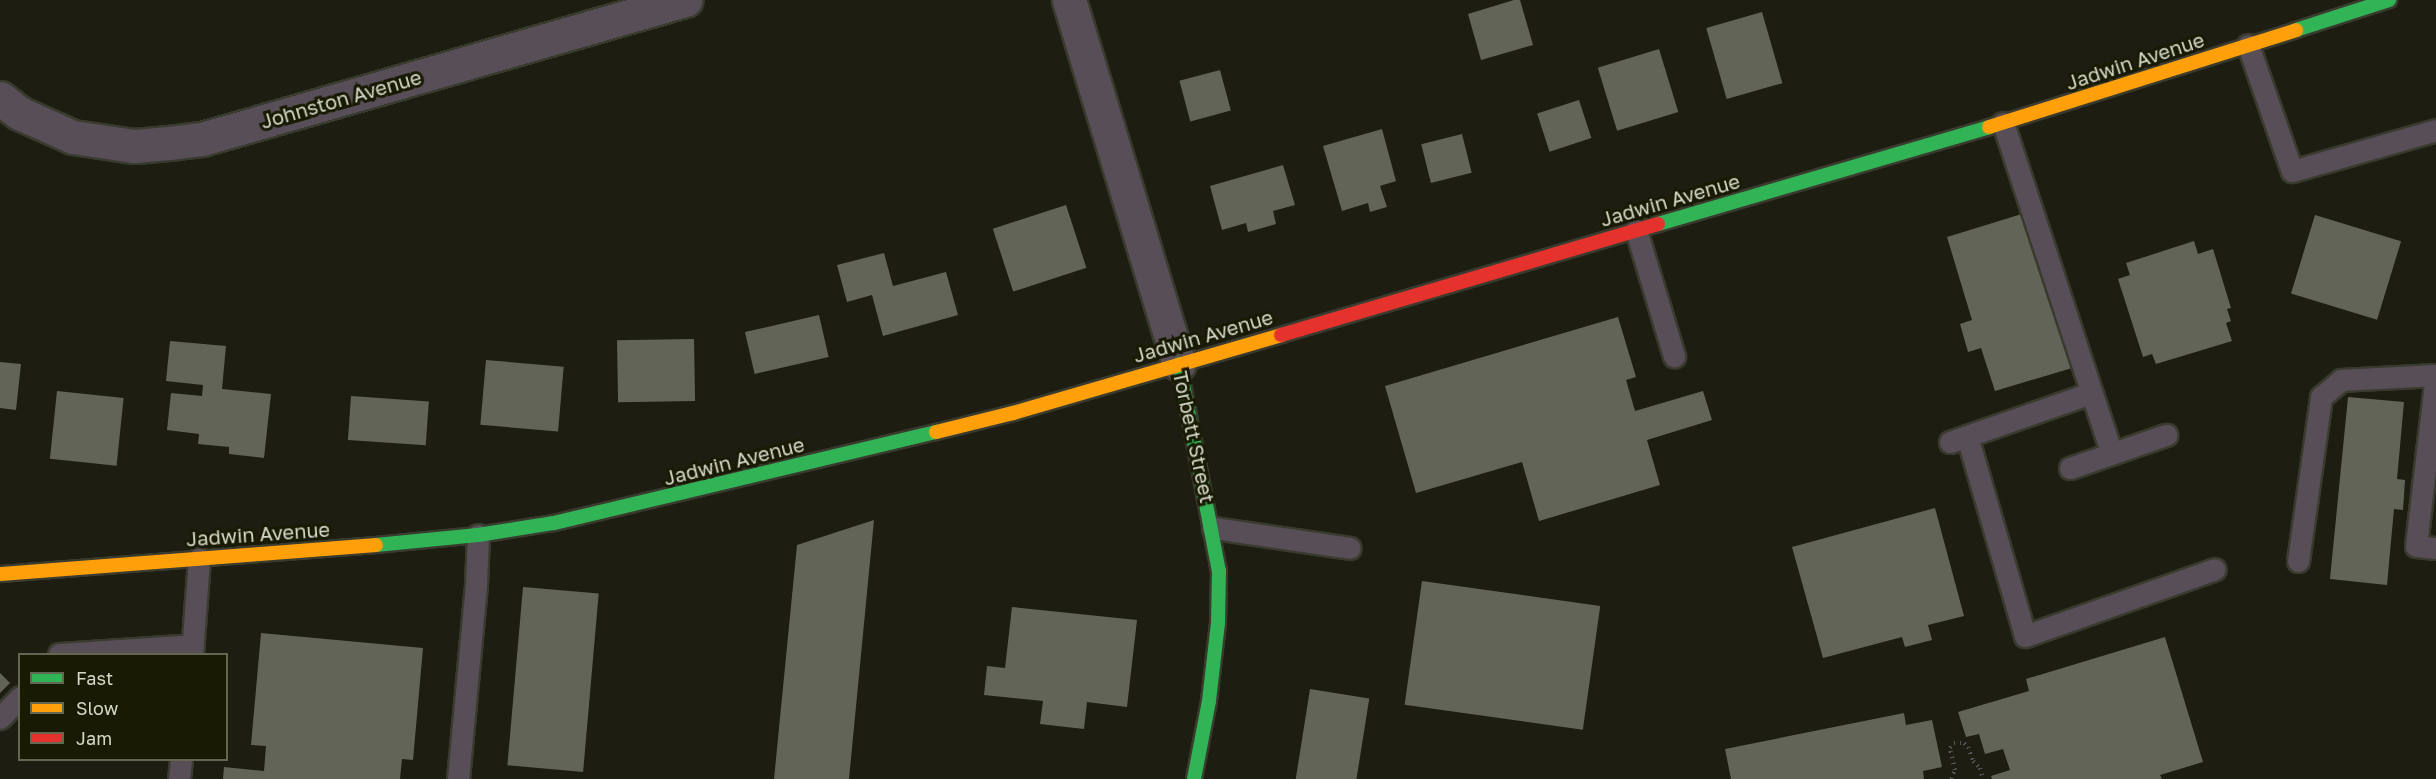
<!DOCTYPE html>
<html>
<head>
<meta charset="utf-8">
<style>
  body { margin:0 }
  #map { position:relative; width:2436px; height:779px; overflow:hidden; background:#1d1e11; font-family:"Golos Text",sans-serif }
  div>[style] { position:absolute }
  .building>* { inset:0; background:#636458; transform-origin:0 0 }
  .path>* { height:4px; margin-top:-2px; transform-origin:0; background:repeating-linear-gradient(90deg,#585355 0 1.5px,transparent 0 6px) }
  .roads { filter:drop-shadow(2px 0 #3a3b2f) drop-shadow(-2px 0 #3a3b2f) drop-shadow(0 2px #3a3b2f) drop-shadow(0 -2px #3a3b2f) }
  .lane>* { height:21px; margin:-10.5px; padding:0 10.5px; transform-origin:10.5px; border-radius:10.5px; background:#584e57 }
  .street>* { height:33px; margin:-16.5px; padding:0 16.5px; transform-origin:16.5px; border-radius:16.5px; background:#584e57 }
  .fast>* { height:14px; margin:-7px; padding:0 7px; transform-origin:7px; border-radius:7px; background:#30b455 }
  .slow>* { height:14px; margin:-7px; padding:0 7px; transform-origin:7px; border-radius:7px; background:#ff9f0a }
  .jam>* { height:14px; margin:-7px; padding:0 7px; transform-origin:7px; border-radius:7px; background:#e5322d }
  span { translate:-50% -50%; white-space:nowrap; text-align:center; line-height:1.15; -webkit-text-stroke:6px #181a03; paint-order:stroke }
  .street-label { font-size:20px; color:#d5d8c9 }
  .legend { position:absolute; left:18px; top:653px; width:210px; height:108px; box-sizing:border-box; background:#181a03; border:2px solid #646652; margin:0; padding:8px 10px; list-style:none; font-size:18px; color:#d5d8c9 }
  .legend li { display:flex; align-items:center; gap:12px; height:30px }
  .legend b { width:30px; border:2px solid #646652 }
</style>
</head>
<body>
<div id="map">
  <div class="building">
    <div style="clip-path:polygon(1514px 0,1520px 0,1533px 45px,1481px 60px,1468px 14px)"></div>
    <div style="left:1762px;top:12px;width:74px;height:58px;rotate:74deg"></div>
    <div style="left:1659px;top:49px;width:66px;height:64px;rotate:73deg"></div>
    <div style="left:1220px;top:70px;width:42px;height:42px;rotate:75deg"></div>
    <div style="left:1579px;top:100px;width:40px;height:44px;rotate:72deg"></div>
    <div style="clip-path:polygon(1382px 129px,1396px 181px,1380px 186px,1387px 207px,1370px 212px,1368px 203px,1342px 211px,1323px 146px)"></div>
    <div style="left:1462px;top:134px;width:40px;height:42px;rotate:76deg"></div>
    <div style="clip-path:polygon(1283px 165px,1295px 205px,1273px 211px,1276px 224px,1248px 232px,1246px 223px,1222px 230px,1210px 186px)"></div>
    <div style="left:1066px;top:205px;width:66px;height:77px;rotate:72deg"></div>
    <div style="clip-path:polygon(2025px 213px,2072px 368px,1995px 391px,1981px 348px,1968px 352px,1960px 324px,1972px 320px,1947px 237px)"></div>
    <div style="left:2315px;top:215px;width:90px;height:82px;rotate:17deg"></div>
    <div style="clip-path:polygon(2194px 241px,2198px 254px,2213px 249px,2231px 308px,2227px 309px,2231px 321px,2226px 323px,2232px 341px,2156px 364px,2152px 354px,2143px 357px,2118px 279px,2130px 275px,2126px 263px)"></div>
    <div style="clip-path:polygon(884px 253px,893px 286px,946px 272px,958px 315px,883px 336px,872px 295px,847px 302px,837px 265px)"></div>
    <div style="left:819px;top:315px;width:43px;height:76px;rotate:77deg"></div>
    <div style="clip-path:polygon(1618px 317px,1636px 377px,1626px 380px,1635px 411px,1703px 391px,1712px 420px,1647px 440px,1660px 485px,1539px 521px,1522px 462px,1416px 493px,1385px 386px)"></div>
    <div style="left:694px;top:339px;width:62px;height:77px;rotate:89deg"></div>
    <div style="clip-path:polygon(170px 341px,226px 346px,222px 389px,271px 394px,264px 458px,229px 454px,229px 447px,198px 444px,199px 434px,167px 430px,171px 393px,202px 396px,203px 385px,166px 381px)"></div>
    <div style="left:486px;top:360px;width:78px;height:65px;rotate:5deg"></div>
    <div style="clip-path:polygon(0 362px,21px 364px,16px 410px,0 408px)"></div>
    <div style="left:57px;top:391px;width:67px;height:68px;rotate:6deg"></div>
    <div style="left:351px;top:396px;width:78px;height:44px;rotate:4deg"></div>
    <div style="clip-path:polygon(2348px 397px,2404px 402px,2397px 479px,2405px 480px,2403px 510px,2394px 509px,2387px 585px,2330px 579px)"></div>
    <div style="clip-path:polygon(1935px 508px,1964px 616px,1928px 625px,1932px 640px,1905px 647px,1902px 637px,1823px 658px,1792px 547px)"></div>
    <div style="clip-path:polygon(874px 520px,849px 779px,774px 779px,797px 545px)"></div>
    <div style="left:1422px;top:581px;width:180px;height:125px;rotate:8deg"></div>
    <div style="left:523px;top:587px;width:76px;height:179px;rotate:5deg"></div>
    <div style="clip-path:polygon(1012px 607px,1137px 620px,1127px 707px,1087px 702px,1084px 729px,1040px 724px,1043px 701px,984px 695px,987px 666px,1005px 668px)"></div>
    <div style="clip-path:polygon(261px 633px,423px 648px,413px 760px,402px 759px,400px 779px,223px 779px,224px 767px,264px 771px,266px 746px,251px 745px)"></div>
    <div style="clip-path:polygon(2165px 637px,2203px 762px,2160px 775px,2162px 779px,1992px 779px,1991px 776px,2010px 770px,2003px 749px,1985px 754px,1979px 734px,1966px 737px,1958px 712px,2029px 691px,2026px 679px)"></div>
    <div style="clip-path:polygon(0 673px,10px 683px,0 693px)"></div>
    <div style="left:1310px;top:689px;width:60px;height:91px;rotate:9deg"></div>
    <div style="clip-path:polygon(1904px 713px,1906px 725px,1932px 720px,1942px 767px,1923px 771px,1924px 779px,1731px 779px,1725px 749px)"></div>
  </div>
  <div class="path">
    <div style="left:1951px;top:779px;width:10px;rotate:-66deg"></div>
    <div style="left:1955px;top:770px;width:23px;rotate:-103deg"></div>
    <div style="left:1950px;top:748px;width:6px;rotate:-51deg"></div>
    <div style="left:1954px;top:743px;width:10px"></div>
    <div style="left:1964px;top:743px;width:6px;rotate:45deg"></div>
    <div style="left:1968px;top:747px;width:15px;rotate:70deg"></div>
    <div style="left:1973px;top:761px;width:10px;rotate:45deg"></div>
    <div style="left:1980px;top:768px;width:11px;rotate:75deg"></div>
  </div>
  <div class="roads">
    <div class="lane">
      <div style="left:2248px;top:45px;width:133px;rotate:70.8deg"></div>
      <div style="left:2292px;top:171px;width:150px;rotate:-15.9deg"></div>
      <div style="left:2003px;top:123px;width:348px;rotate:71.8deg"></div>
      <div style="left:1636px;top:230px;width:132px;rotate:73.2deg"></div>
      <div style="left:2436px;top:375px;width:172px;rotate:96.7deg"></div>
      <div style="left:2416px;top:546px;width:20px;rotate:6deg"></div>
      <div style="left:1967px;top:436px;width:208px;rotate:73.8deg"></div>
      <div style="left:2025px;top:636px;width:201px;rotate:-19.4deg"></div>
      <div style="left:1950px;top:442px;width:149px;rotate:-19.2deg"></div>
      <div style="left:2070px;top:468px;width:102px;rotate:-19deg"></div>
      <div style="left:1213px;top:528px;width:138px;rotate:8.3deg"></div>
      <div style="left:2298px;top:561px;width:166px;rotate:-82deg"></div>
      <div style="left:2321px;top:397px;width:26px;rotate:-40deg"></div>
      <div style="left:2341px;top:380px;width:94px;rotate:-3deg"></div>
      <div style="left:59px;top:654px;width:134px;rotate:-3.8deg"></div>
      <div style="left:192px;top:654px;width:96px;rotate:-85.8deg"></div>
      <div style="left:0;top:718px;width:29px;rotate:-46deg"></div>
      <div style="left:179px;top:779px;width:19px;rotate:-84deg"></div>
      <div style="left:458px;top:779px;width:195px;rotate:-84.7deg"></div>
      <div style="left:476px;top:585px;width:50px;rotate:-87.7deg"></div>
    </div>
    <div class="street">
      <div style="left:1069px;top:0;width:380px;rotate:73.2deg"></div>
      <div style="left:0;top:98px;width:24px;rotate:38deg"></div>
      <div style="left:19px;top:113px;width:59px;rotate:24deg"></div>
      <div style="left:73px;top:137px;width:62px;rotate:8.4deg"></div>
      <div style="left:134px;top:146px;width:35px;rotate:-5deg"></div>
      <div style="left:169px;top:143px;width:33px;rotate:-7deg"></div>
      <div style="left:202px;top:139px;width:503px;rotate:-16.06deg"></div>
    </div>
    <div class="fast">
      <div style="left:2296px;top:30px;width:98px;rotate:-17.9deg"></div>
      <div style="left:1658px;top:224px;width:345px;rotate:-16.3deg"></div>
      <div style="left:1179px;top:364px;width:211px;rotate:79.1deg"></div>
      <div style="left:1219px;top:571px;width:52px;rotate:91.1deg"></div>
      <div style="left:1218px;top:623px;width:79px;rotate:96.6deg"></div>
      <div style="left:1209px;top:701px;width:79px;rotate:100.9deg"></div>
      <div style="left:376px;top:545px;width:102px;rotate:-5.6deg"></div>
      <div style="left:478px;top:535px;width:77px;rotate:-9deg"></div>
      <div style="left:554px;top:523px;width:393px;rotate:-13.4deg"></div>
    </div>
    <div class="slow">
      <div style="left:1989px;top:127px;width:322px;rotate:-17.5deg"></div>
      <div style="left:936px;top:432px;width:79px;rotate:-13.9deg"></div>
      <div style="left:1013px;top:413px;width:279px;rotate:-16.2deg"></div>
      <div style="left:0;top:574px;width:377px;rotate:-4.4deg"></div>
    </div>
    <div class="jam">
      <div style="left:1281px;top:335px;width:393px;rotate:-16.4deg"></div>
    </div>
  </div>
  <div class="street-label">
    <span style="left:2135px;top:61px;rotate:-18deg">Jadwin Avenue</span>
    <span style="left:341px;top:99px;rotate:-16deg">Johnston Avenue</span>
    <span style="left:1670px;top:200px;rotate:-16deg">Jadwin Avenue</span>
    <span style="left:1203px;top:336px;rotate:-16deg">Jadwin Avenue</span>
    <span style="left:1194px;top:437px;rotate:78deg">Torbett Street</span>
    <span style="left:734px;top:461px;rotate:-14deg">Jadwin Avenue</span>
    <span style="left:258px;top:534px;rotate:-4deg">Jadwin Avenue</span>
  </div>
  <ul class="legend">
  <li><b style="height:8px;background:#30b455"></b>Fast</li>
  <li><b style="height:8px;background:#ff9f0a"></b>Slow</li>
  <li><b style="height:8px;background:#e5322d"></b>Jam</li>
  </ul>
</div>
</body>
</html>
